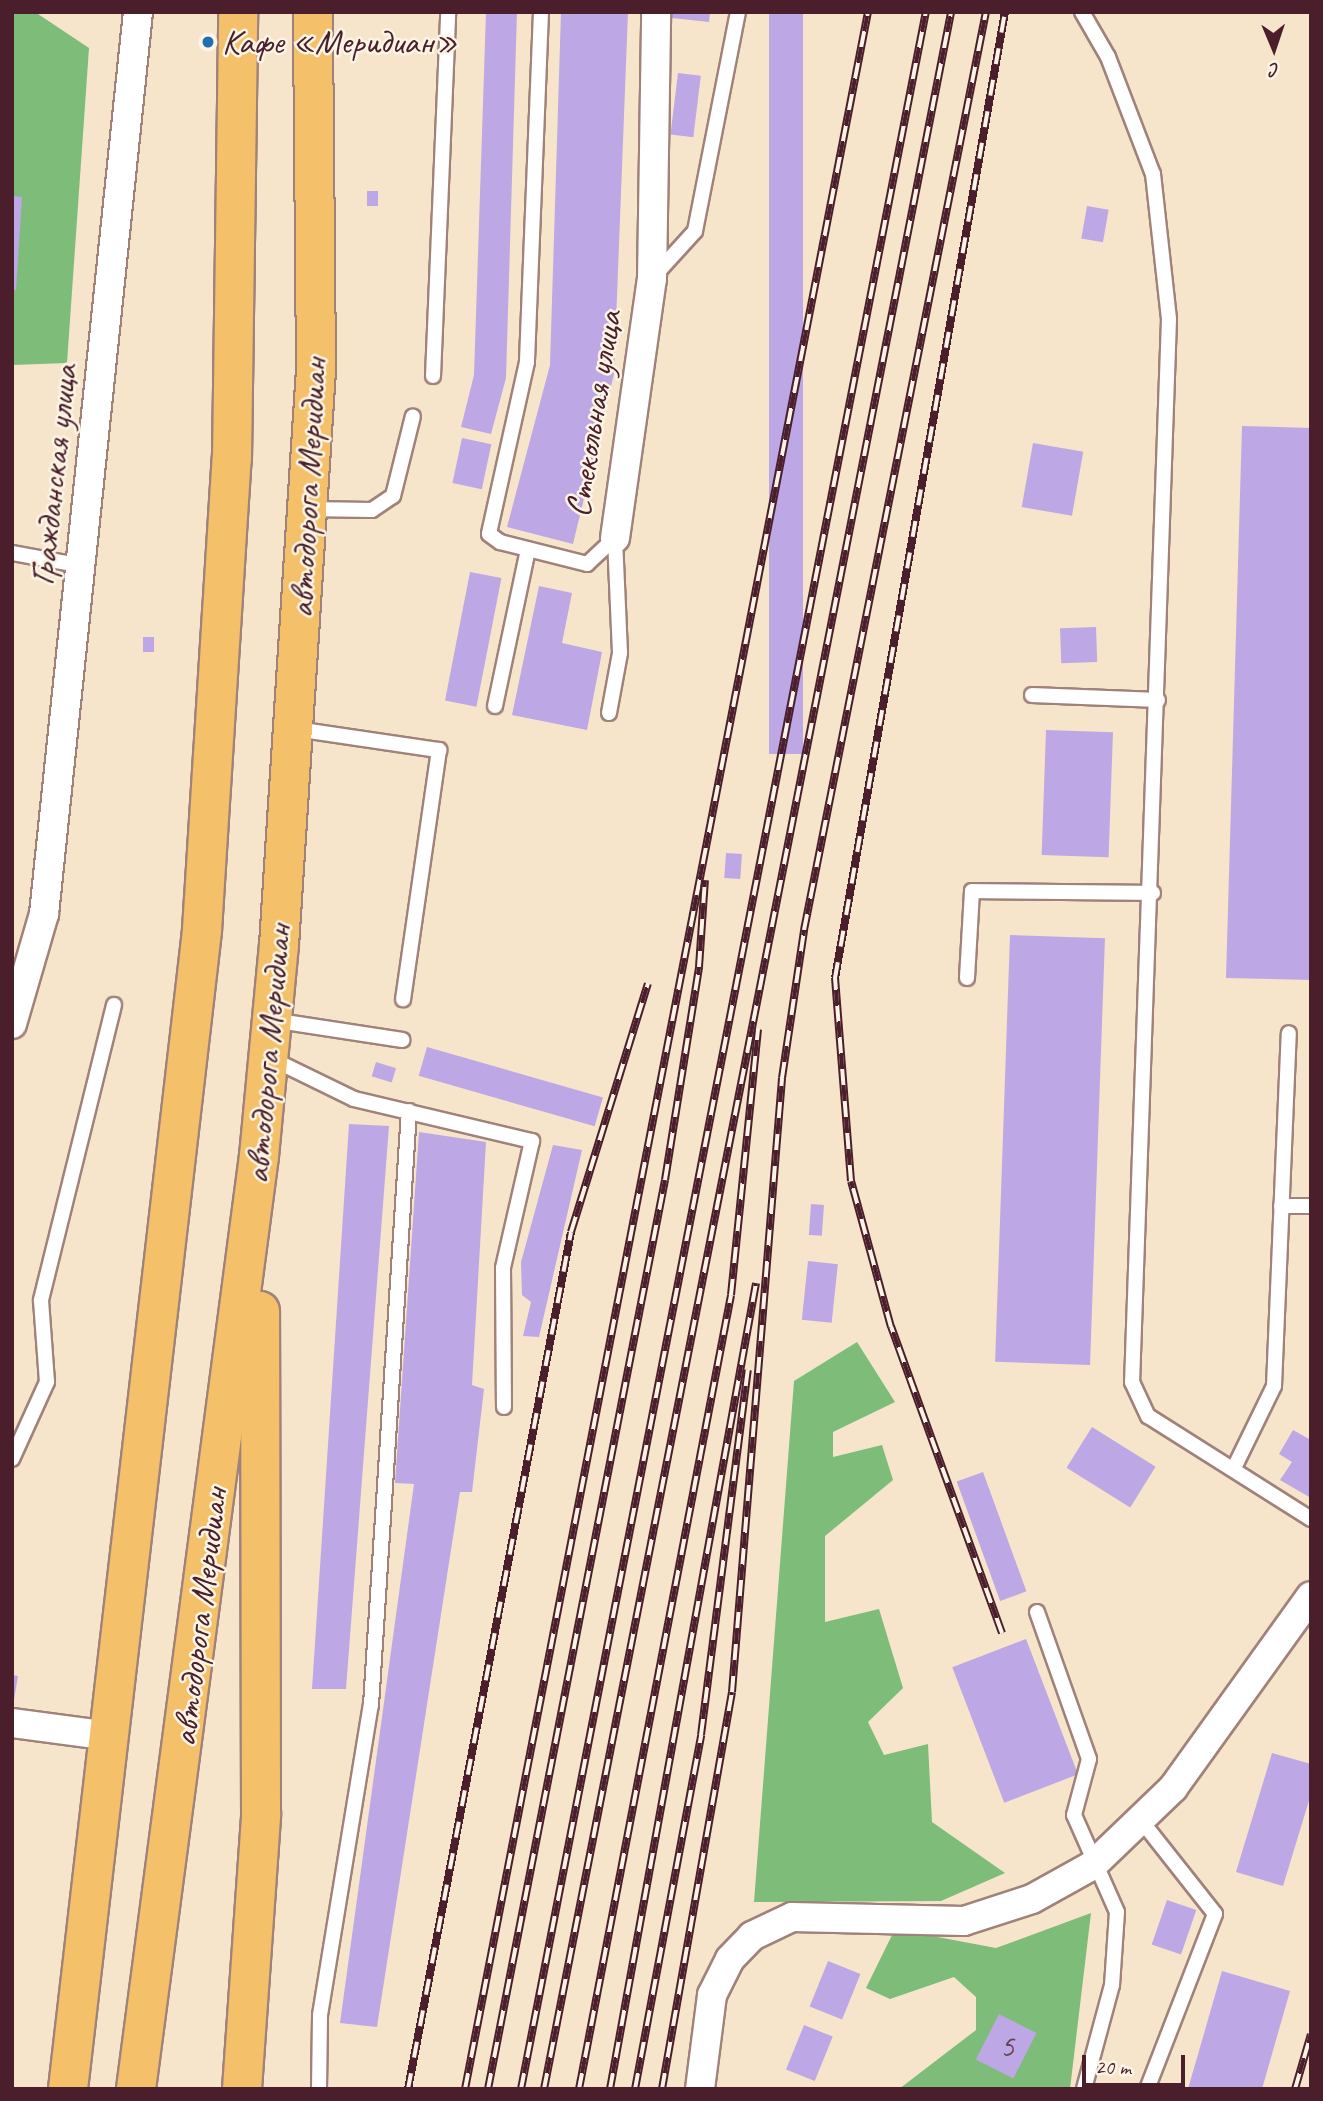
<!DOCTYPE html>
<html>
<head>
<meta charset="utf-8">
<style>
  body { margin:0 }
  #map { position:relative; width:1323px; height:2101px; overflow:hidden; background:#f6e5cb; font-family:Caveat,sans-serif }
  div>[style] { position:absolute }
  .forest>* { inset:0; background:#7ebc7a }
  .building>* { inset:0; background:#bda7e5; transform-origin:0 0 }
  .roads { filter:drop-shadow(2px 0 #a0827b) drop-shadow(-2px 0 #a0827b) drop-shadow(0 2px #a0827b) drop-shadow(0 -2px #a0827b) }
  .lane>* { height:14px; margin:-7px; padding:0 7px; transform-origin:7px; border-radius:7px; background:#fff }
  .street>* { height:28px; margin:-14px; padding:0 14px; transform-origin:14px; border-radius:14px; background:#fff }
  .primary>* { height:38px; margin:-19px; padding:0 19px; transform-origin:19px; border-radius:19px; background:#f4c16a }
  .rail>* { height:8px; margin-top:-4px; transform-origin:0; background:repeating-linear-gradient(90deg,#fcf5e5 0 16px,#4a1f2b 0 32px); box-sizing:border-box; border-block:2px solid #4a1f2b }
  .dots>* { width:19px; height:19px; translate:-50% -50%; box-sizing:border-box; border:4px solid #fcf5e5; border-radius:50% }
  span { translate:-50% -50%; white-space:nowrap; text-align:center; line-height:1.15; -webkit-text-stroke:5px #fcf5e5; paint-order:stroke }
  .number-label { font-size:32px; color:#67415a }
  .number-label span { -webkit-text-stroke-width:0 }
  .poi-label { font-size:35px; color:#4a1f2b }
  .left { translate:0 -50%; text-align:left }
  .street-label { font-size:35px; color:#4a1f2b }
  .frame { position:absolute; inset:0; border:14px solid #4a1f2b; pointer-events:none }
  .north { position:absolute; left:1239px; top:14px; width:70px; height:70px; -webkit-text-stroke:5px #fcf5e5; paint-order:stroke; rotate:178deg; font-size:19px; font-weight:700; line-height:28px; text-align:center; color:#4a1f2b }
  .north::after { content:''; display:block; margin:auto; width:24px; height:32px; background:#4a1f2b; clip-path:polygon(50% 0,100% 100%,50% 72%,0 100%) }
  .scale { position:absolute; left:1082px; top:2055px; width:103px; height:32px; box-sizing:border-box; border:4px solid #4a1f2b; border-top:0; padding-left:9px; font-size:21px; line-height:24px; white-space:nowrap; color:#4a1f2b; -webkit-text-stroke:5px #fcf5e5; paint-order:stroke }
</style>
</head>
<body>
<div id="map">
  <div class="forest">
    <div style="clip-path:polygon(12px 12px,35px 12px,89px 48px,67px 363px,12px 365px)"></div>
    <div style="clip-path:polygon(857px 1342px,895px 1402px,833px 1432px,833px 1457px,882px 1445px,893px 1480px,825px 1536px,825px 1622px,879px 1609px,903px 1688px,868px 1722px,884px 1755px,928px 1744px,932px 1822px,1005px 1873px,941px 1901px,754px 1902px,794px 1381px)"></div>
    <div style="clip-path:polygon(1091px 1913px,1070px 2089px,899px 2089px,976px 2030px,976px 1997px,954px 1977px,890px 1999px,866px 1988px,895px 1929px,996px 1948px)"></div>
  </div>
  <div class="building">
    <div style="clip-path:polygon(486px 12px,517px 12px,506px 378px,491px 434px,461px 427px,474px 375px)"></div>
    <div style="clip-path:polygon(561px 12px,628px 12px,614px 374px,573px 544px,507px 527px,550px 365px)"></div>
    <div style="clip-path:polygon(672px 12px,710px 12px,709px 22px,672px 18px)"></div>
    <div style="left:769px;top:12px;width:34px;height:742px"></div>
    <div style="left:678px;top:73px;width:23px;height:62px;rotate:7deg"></div>
    <div style="left:367px;top:191px;width:11px;height:15px"></div>
    <div style="clip-path:polygon(12px 196px,22px 197px,16px 290px,12px 290px)"></div>
    <div style="left:1087px;top:206px;width:22px;height:33px;rotate:10deg"></div>
    <div style="clip-path:polygon(1242px 426px,1311px 428px,1311px 980px,1226px 978px)"></div>
    <div style="left:462px;top:438px;width:30px;height:46px;rotate:12deg"></div>
    <div style="left:1033px;top:443px;width:51px;height:65px;rotate:10deg"></div>
    <div style="left:470px;top:572px;width:32px;height:131px;rotate:11deg"></div>
    <div style="clip-path:polygon(539px 586px,572px 593px,562px 643px,602px 652px,587px 730px,512px 715px)"></div>
    <div style="left:1096px;top:627px;width:35px;height:36px;rotate:88deg"></div>
    <div style="left:143px;top:637px;width:11px;height:15px"></div>
    <div style="left:1046px;top:730px;width:67px;height:125px;rotate:2deg"></div>
    <div style="left:726px;top:853px;width:16px;height:25px;rotate:4deg"></div>
    <div style="left:1010px;top:935px;width:95px;height:427px;rotate:2deg"></div>
    <div style="left:427px;top:1047px;width:183px;height:30px;rotate:16deg"></div>
    <div style="left:376px;top:1062px;width:21px;height:15px;rotate:17deg"></div>
    <div style="clip-path:polygon(349px 1124px,389px 1126px,346px 1689px,312px 1689px)"></div>
    <div style="clip-path:polygon(419px 1132px,486px 1142px,472px 1385px,484px 1389px,472px 1492px,460px 1492px,377px 2027px,340px 2023px,414px 1484px,395px 1483px)"></div>
    <div style="clip-path:polygon(553px 1145px,582px 1150px,539px 1337px,523px 1336px,531px 1302px,522px 1295px,521px 1262px)"></div>
    <div style="left:811px;top:1204px;width:13px;height:31px;rotate:4deg"></div>
    <div style="left:808px;top:1261px;width:30px;height:59px;rotate:6deg"></div>
    <div style="left:1092px;top:1427px;width:75px;height:48px;rotate:32deg"></div>
    <div style="clip-path:polygon(1293px 1430px,1311px 1440px,1311px 1498px,1280px 1480px,1292px 1462px,1279px 1454px)"></div>
    <div style="left:983px;top:1472px;width:127px;height:28px;rotate:70deg"></div>
    <div style="left:1026px;top:1639px;width:145px;height:79px;rotate:69deg"></div>
    <div style="clip-path:polygon(12px 1675px,18px 1676px,14px 1700px,12px 1699px)"></div>
    <div style="clip-path:polygon(1272px 1753px,1311px 1764px,1311px 1794px,1283px 1886px,1236px 1872px)"></div>
    <div style="left:1167px;top:1900px;width:31px;height:47px;rotate:19deg"></div>
    <div style="left:828px;top:1961px;width:35px;height:49px;rotate:22deg"></div>
    <div style="clip-path:polygon(1222px 1971px,1290px 1991px,1262px 2089px,1188px 2089px)"></div>
    <div style="left:999px;top:2014px;width:42px;height:51px;rotate:27deg"></div>
    <div style="left:804px;top:2025px;width:31px;height:48px;rotate:22deg"></div>
  </div>
  <div class="roads">
    <div class="lane">
      <div style="left:541px;top:12px;width:350px;rotate:92.3deg"></div>
      <div style="left:527px;top:362px;width:176px;rotate:102.5deg"></div>
      <div style="left:489px;top:534px;width:14px;rotate:36deg"></div>
      <div style="left:500px;top:542px;width:90px;rotate:14.2deg"></div>
      <div style="left:587px;top:564px;width:38px;rotate:-43deg"></div>
      <div style="left:1082px;top:12px;width:52px;rotate:60deg"></div>
      <div style="left:1108px;top:57px;width:125px;rotate:69deg"></div>
      <div style="left:1153px;top:174px;width:146px;rotate:83.7deg"></div>
      <div style="left:1169px;top:319px;width:1064px;rotate:91.99deg"></div>
      <div style="left:1132px;top:1382px;width:38px;rotate:65deg"></div>
      <div style="left:1148px;top:1416px;width:193px;rotate:32.3deg"></div>
      <div style="left:655px;top:275px;width:59px;rotate:-47.7deg"></div>
      <div style="left:695px;top:231px;width:223px;rotate:-78.9deg"></div>
      <div style="left:433px;top:376px;width:364px;rotate:-87.6deg"></div>
      <div style="left:308px;top:509px;width:64px;rotate:0.9deg"></div>
      <div style="left:372px;top:510px;width:25px;rotate:-34deg"></div>
      <div style="left:393px;top:496px;width:82px;rotate:-76deg"></div>
      <div style="left:12px;top:553px;width:71px;rotate:10.5deg"></div>
      <div style="left:1032px;top:695px;width:126px;rotate:2.3deg"></div>
      <div style="left:495px;top:706px;width:160px;rotate:-78.1deg"></div>
      <div style="left:609px;top:713px;width:61px;rotate:-79.6deg"></div>
      <div style="left:620px;top:653px;width:115px;rotate:-92.5deg"></div>
      <div style="left:296px;top:729px;width:145px;rotate:8.4deg"></div>
      <div style="left:439px;top:750px;width:252px;rotate:98.2deg"></div>
      <div style="left:967px;top:978px;width:87px;rotate:-86.7deg"></div>
      <div style="left:972px;top:891px;width:181px;rotate:0.6deg"></div>
      <div style="left:272px;top:1020px;width:132px;rotate:8.7deg"></div>
      <div style="left:272px;top:1059px;width:91px;rotate:26deg"></div>
      <div style="left:354px;top:1099px;width:183px;rotate:13.3deg"></div>
      <div style="left:532px;top:1141px;width:130px;rotate:102.9deg"></div>
      <div style="left:503px;top:1268px;width:139px;rotate:89.6deg"></div>
      <div style="left:1281px;top:1206px;width:30px"></div>
      <div style="left:12px;top:1459px;width:85px;rotate:-65.6deg"></div>
      <div style="left:47px;top:1382px;width:82px;rotate:-94.2deg"></div>
      <div style="left:41px;top:1300px;width:304px;rotate:-76.1deg"></div>
      <div style="left:1235px;top:1466px;width:89px;rotate:-64deg"></div>
      <div style="left:1274px;top:1386px;width:353px;rotate:-87.6deg"></div>
      <div style="left:1037px;top:1612px;width:156px;rotate:70.5deg"></div>
      <div style="left:1089px;top:1759px;width:58px;rotate:105deg"></div>
      <div style="left:1074px;top:1815px;width:106px;rotate:66.1deg"></div>
      <div style="left:1117px;top:1912px;width:73px;rotate:93.9deg"></div>
      <div style="left:1112px;top:1985px;width:108px;rotate:105.1deg"></div>
      <div style="left:1140px;top:1819px;width:121px;rotate:51.7deg"></div>
      <div style="left:1215px;top:1914px;width:188px;rotate:111.2deg"></div>
      <div style="left:319px;top:2089px;width:74px;rotate:-89.2deg"></div>
      <div style="left:320px;top:2015px;width:314px;rotate:-80.7deg"></div>
      <div style="left:371px;top:1705px;width:595px;rotate:-86.34deg"></div>
    </div>
    <div class="street">
      <div style="left:615px;top:538px;width:262px;rotate:-81.9deg"></div>
      <div style="left:652px;top:279px;width:267px;rotate:-89.1deg"></div>
      <div style="left:12px;top:1024px;width:115px;rotate:-73.8deg"></div>
      <div style="left:44px;top:914px;width:907px;rotate:-84.05deg"></div>
      <div style="left:12px;top:1723px;width:99px;rotate:7.6deg"></div>
      <div style="left:700px;top:2089px;width:95px;rotate:-82.7deg"></div>
      <div style="left:712px;top:1995px;width:40px;rotate:-63.4deg"></div>
      <div style="left:730px;top:1959px;width:32px;rotate:-46deg"></div>
      <div style="left:752px;top:1936px;width:44px;rotate:-25.4deg"></div>
      <div style="left:792px;top:1917px;width:172px;rotate:1.3deg"></div>
      <div style="left:964px;top:1921px;width:71px;rotate:-17.9deg"></div>
      <div style="left:1032px;top:1899px;width:70px;rotate:-29.1deg"></div>
      <div style="left:1093px;top:1865px;width:111px;rotate:-43.9deg"></div>
      <div style="left:1173px;top:1788px;width:236px;rotate:-54.3deg"></div>
    </div>
    <div class="primary">
      <div style="left:68px;top:2089px;width:1167px;rotate:-83.4deg"></div>
      <div style="left:202px;top:930px;width:472px;rotate:-86.4deg"></div>
      <div style="left:232px;top:459px;width:447px;rotate:-89.2deg"></div>
      <div style="left:136px;top:2089px;width:941px;rotate:-82.49deg"></div>
      <div style="left:259px;top:1156px;width:212px;rotate:-84.6deg"></div>
      <div style="left:279px;top:945px;width:576px;rotate:-86.32deg"></div>
      <div style="left:316px;top:370px;width:358px;rotate:-90.5deg"></div>
      <div style="left:242px;top:2089px;width:276px;rotate:-86deg"></div>
      <div style="left:261px;top:1814px;width:503px;rotate:-90.11deg"></div>
    </div>
  </div>
  <div class="rail">
    <div style="left:1002px;top:1633px;width:326px;rotate:-109.9deg"></div>
    <div style="left:891px;top:1327px;width:151px;rotate:-105.3deg"></div>
    <div style="left:851px;top:1181px;width:204px;rotate:-94.5deg"></div>
    <div style="left:835px;top:978px;width:981px;rotate:-80.02deg"></div>
    <div style="left:408px;top:2089px;width:872px;rotate:-79.23deg"></div>
    <div style="left:571px;top:1232px;width:260px;rotate:-72.8deg"></div>
    <div style="left:465px;top:2089px;width:2116px;rotate:-79.02deg"></div>
    <div style="left:488px;top:2089px;width:926px;rotate:-78.98deg"></div>
    <div style="left:665px;top:1180px;width:216px;rotate:-80.9deg"></div>
    <div style="left:699px;top:967px;width:87px;rotate:-86.1deg"></div>
    <div style="left:521px;top:2089px;width:2116px;rotate:-78.97deg"></div>
    <div style="left:544px;top:2089px;width:2117px;rotate:-78.91deg"></div>
    <div style="left:579px;top:2089px;width:808px;rotate:-79.16deg"></div>
    <div style="left:731px;top:1295px;width:267px;rotate:-84.2deg"></div>
    <div style="left:610px;top:2089px;width:819px;rotate:-79.73deg"></div>
    <div style="left:635px;top:2089px;width:360px;rotate:-79.4deg"></div>
    <div style="left:701px;top:1735px;width:368px;rotate:-82.7deg"></div>
    <div style="left:662px;top:2089px;width:403px;rotate:-80deg"></div>
    <div style="left:732px;top:1692px;width:616px;rotate:-85.34deg"></div>
    <div style="left:782px;top:1078px;width:150px;rotate:-81.5deg"></div>
    <div style="left:804px;top:930px;width:936px;rotate:-78.79deg"></div>
    <div style="left:1295px;top:2089px;width:57px;rotate:-73.8deg"></div>
  </div>
  <div class="dots">
    <div style="left:208px;top:42px;background:#1f6fb2"></div>
  </div>
  <div class="number-label">
    <span style="left:1007px;top:2046px">5</span>
  </div>
  <div class="poi-label">
    <span class="left" style="left:222px;top:42px">Кафе «Меридиан»</span>
  </div>
  <div class="street-label">
    <span style="left:594px;top:414px;rotate:-81deg">Стекольная улица</span>
    <span style="left:54px;top:475px;rotate:-84deg">Гражданская улица</span>
    <span style="left:308px;top:488px;rotate:-87deg">автодорога Меридиан</span>
    <span style="left:268px;top:1054px;rotate:-85deg">автодорога Меридиан</span>
    <span style="left:200px;top:1617px;rotate:-83deg">автодорога Меридиан</span>
  </div>
  <div class="frame"></div>
  <div class="north">С</div>
  <div class="scale">20 m</div>
</div>
</body>
</html>
